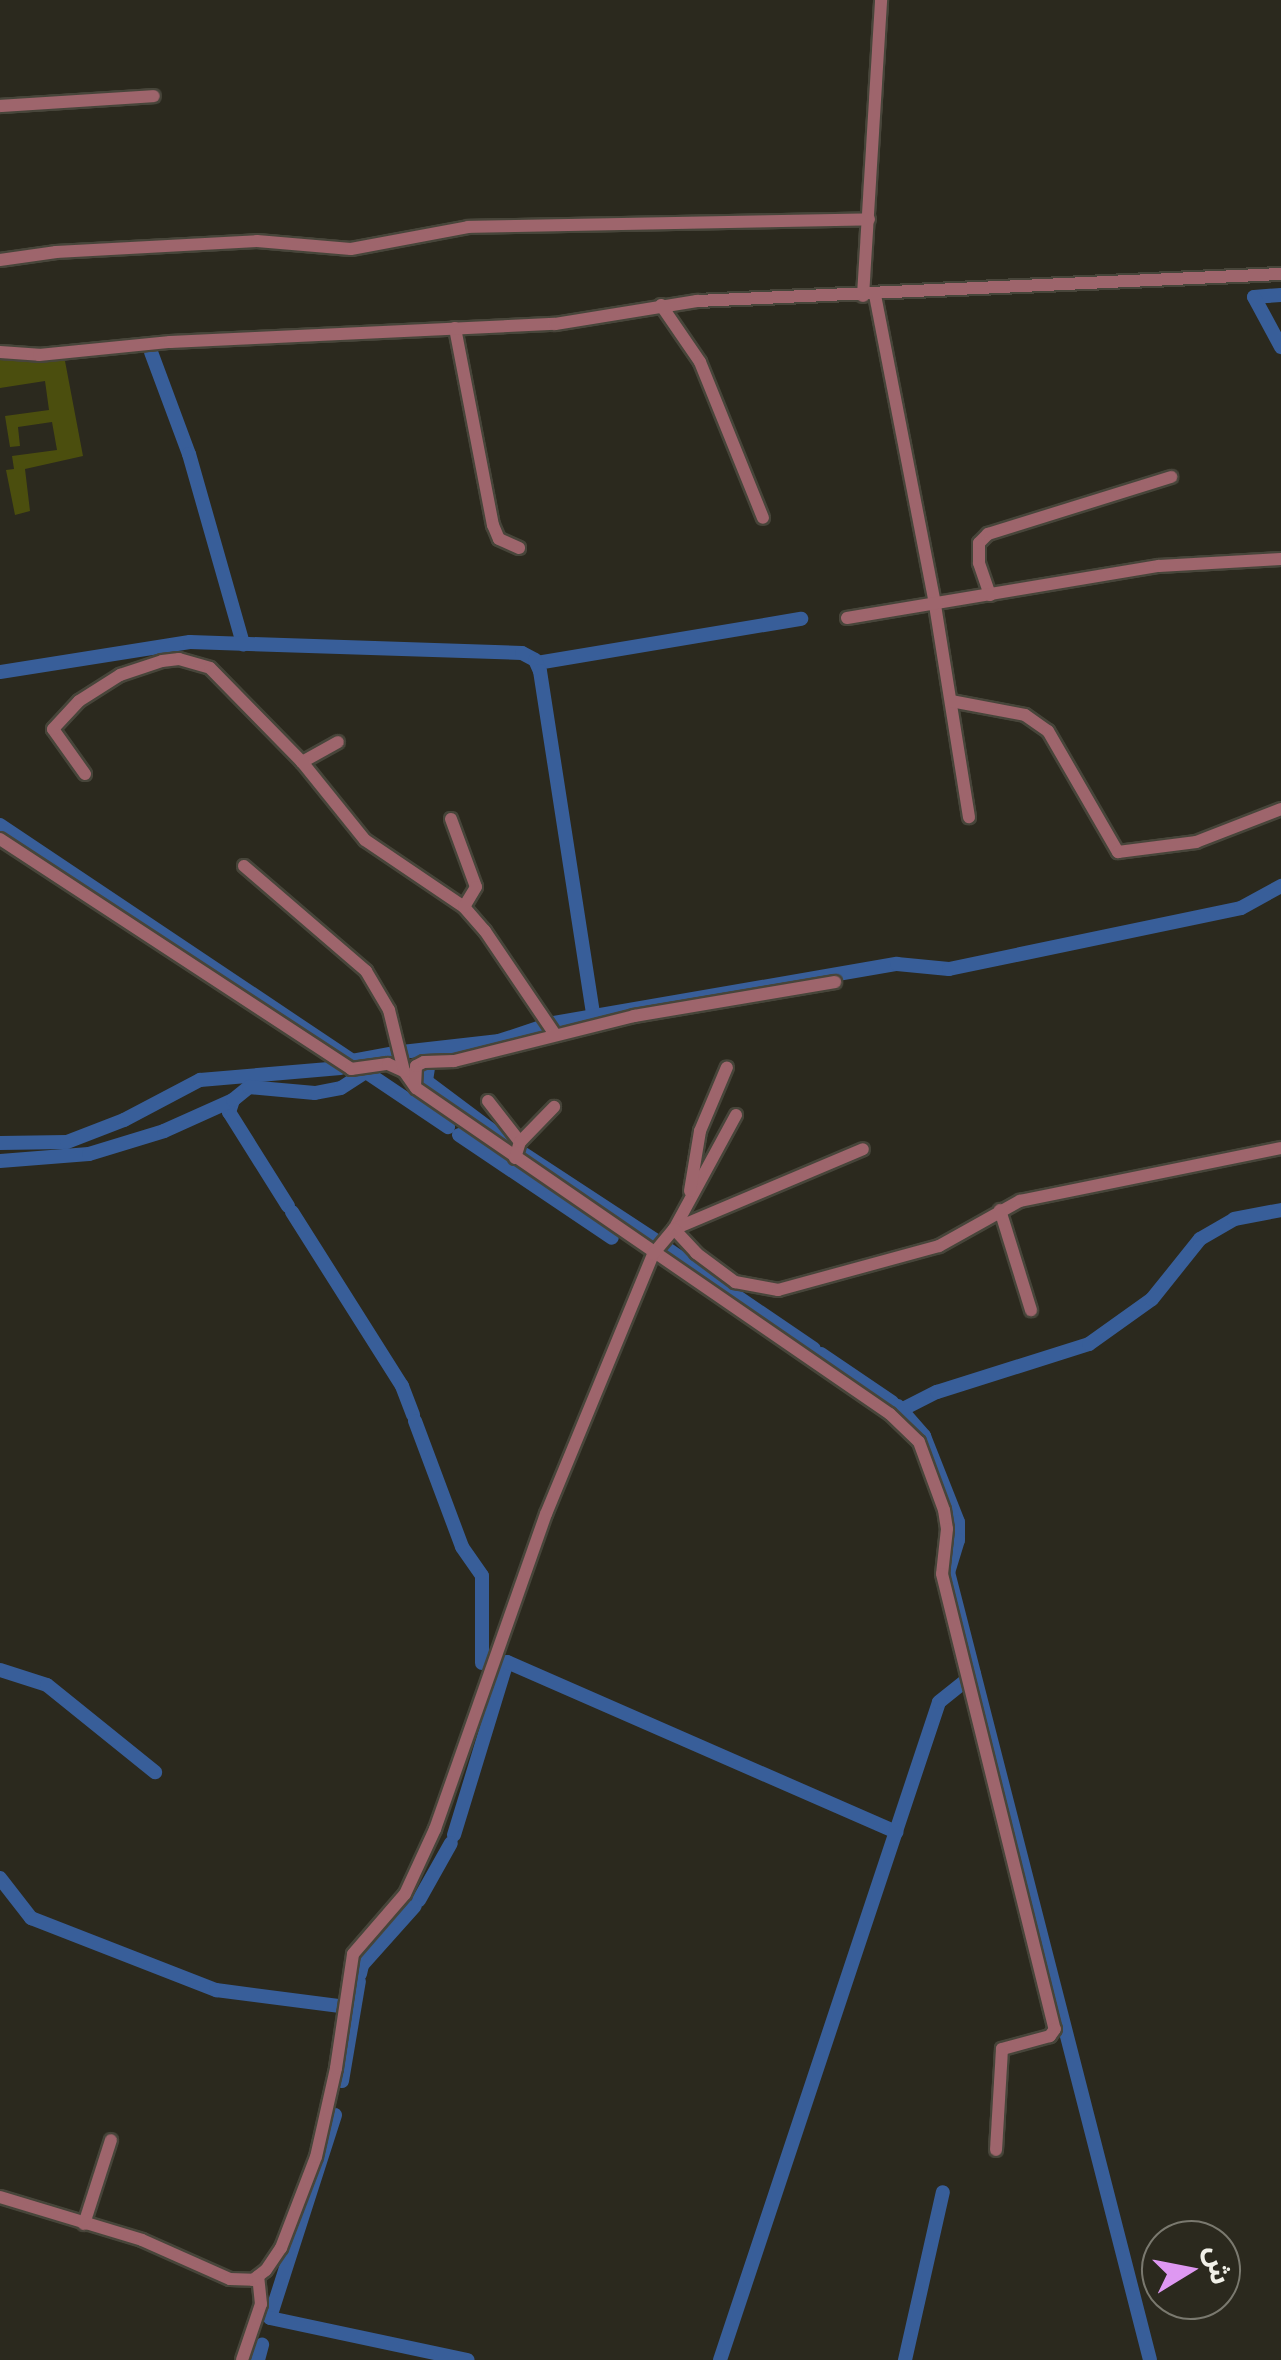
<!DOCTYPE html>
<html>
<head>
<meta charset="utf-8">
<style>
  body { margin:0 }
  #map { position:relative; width:1281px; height:2360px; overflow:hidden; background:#2b291e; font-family:"Asap Condensed","Noto Sans Arabic",sans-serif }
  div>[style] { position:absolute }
  .green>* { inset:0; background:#4b4e0e }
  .canal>* { height:14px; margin:-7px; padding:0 7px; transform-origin:7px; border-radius:7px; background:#385e99 }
  .roads { filter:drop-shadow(2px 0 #47453a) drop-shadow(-2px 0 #47453a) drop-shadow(0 2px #47453a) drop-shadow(0 -2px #47453a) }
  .minor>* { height:12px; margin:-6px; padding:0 6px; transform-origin:6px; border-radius:6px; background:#9e656c }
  span { translate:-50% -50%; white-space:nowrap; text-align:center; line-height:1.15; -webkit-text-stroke:10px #2b291e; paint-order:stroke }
  .north { position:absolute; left:1141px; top:2220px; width:100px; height:100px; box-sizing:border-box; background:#2b291e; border:2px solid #7a796f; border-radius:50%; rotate:80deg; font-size:28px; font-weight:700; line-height:40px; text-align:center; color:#f1f0e8 }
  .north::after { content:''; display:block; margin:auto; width:35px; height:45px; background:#de98f2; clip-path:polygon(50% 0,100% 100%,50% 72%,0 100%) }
</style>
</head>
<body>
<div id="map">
  <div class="green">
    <div style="clip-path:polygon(0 360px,65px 361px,83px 456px,25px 469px,30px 511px,15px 515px,6px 470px,14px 469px,12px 456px,57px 450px,52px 422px,18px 427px,20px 446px,10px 447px,5px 416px,49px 410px,45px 381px,0 388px)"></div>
  </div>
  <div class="canal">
    <div style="left:1281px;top:295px;width:27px;rotate:176deg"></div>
    <div style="left:1254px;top:297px;width:57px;rotate:61.6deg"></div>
    <div style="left:151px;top:352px;width:109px;rotate:69.6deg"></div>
    <div style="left:189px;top:454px;width:198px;rotate:74.1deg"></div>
    <div style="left:537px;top:663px;width:268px;rotate:-9.5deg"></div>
    <div style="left:0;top:672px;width:192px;rotate:-9deg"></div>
    <div style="left:190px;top:642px;width:332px;rotate:1.9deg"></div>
    <div style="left:522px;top:653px;width:15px;rotate:28deg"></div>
    <div style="left:535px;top:660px;width:12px;rotate:66deg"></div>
    <div style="left:540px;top:671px;width:348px;rotate:81.2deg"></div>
    <div style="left:0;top:825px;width:424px;rotate:33.8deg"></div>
    <div style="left:352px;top:1061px;width:44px;rotate:-10.5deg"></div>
    <div style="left:554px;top:1023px;width:348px;rotate:-9.8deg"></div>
    <div style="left:897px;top:964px;width:52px;rotate:5.5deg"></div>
    <div style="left:949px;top:969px;width:298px;rotate:-11.8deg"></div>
    <div style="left:1241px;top:908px;width:46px;rotate:-28.8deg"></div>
    <div style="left:402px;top:1052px;width:98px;rotate:-6.5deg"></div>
    <div style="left:499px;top:1041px;width:47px;rotate:-18.4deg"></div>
    <div style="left:428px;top:1068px;width:13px;rotate:99deg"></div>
    <div style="left:426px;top:1081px;width:110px;rotate:36.9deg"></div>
    <div style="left:233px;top:1100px;width:13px;rotate:108deg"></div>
    <div style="left:229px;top:1112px;width:111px;rotate:57.9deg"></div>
    <div style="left:459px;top:1135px;width:184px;rotate:33.9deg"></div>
    <div style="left:0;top:1143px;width:67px;rotate:-0.9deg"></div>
    <div style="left:67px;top:1142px;width:61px;rotate:-21.1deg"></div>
    <div style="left:124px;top:1120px;width:86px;rotate:-27.8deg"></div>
    <div style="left:200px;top:1080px;width:141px;rotate:-4.9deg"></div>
    <div style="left:524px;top:1154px;width:157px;rotate:33.3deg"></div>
    <div style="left:0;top:1161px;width:89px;rotate:-4.5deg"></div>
    <div style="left:89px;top:1154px;width:78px;rotate:-17deg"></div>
    <div style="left:164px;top:1131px;width:76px;rotate:-24.2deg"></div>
    <div style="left:233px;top:1100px;width:21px;rotate:-39deg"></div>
    <div style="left:249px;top:1087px;width:66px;rotate:5.2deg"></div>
    <div style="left:315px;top:1093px;width:26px;rotate:-11deg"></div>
    <div style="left:341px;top:1088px;width:30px;rotate:-33deg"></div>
    <div style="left:366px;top:1072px;width:99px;rotate:33.9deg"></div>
    <div style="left:292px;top:1212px;width:206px;rotate:57.7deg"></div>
    <div style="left:402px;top:1386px;width:31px;rotate:69deg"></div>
    <div style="left:666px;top:1248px;width:179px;rotate:34.3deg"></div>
    <div style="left:821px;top:1354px;width:86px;rotate:34.1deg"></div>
    <div style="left:898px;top:1406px;width:40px;rotate:49deg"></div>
    <div style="left:924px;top:1436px;width:92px;rotate:68.4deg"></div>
    <div style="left:958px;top:1522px;width:18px;rotate:90deg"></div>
    <div style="left:958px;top:1540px;width:34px;rotate:107deg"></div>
    <div style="left:948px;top:1572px;width:813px;rotate:75.62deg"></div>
    <div style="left:903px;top:1409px;width:38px;rotate:-27deg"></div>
    <div style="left:937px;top:1392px;width:159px;rotate:-17.5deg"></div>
    <div style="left:1089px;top:1344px;width:77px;rotate:-35.5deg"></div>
    <div style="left:1152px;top:1299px;width:77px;rotate:-51.3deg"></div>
    <div style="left:1200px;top:1239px;width:39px;rotate:-30deg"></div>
    <div style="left:1234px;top:1219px;width:48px;rotate:-10.8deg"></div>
    <div style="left:415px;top:1421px;width:134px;rotate:69.5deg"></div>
    <div style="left:462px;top:1547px;width:35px;rotate:55deg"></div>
    <div style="left:482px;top:1576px;width:87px;rotate:90deg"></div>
    <div style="left:0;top:1670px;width:49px;rotate:17.7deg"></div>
    <div style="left:47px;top:1685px;width:139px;rotate:38.9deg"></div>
    <div style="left:454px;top:1835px;width:181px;rotate:-73deg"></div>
    <div style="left:507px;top:1662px;width:425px;rotate:23.6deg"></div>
    <div style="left:0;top:1878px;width:51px;rotate:52.2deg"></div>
    <div style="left:31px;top:1918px;width:199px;rotate:21.3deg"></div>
    <div style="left:216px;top:1990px;width:139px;rotate:7.4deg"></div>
    <div style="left:419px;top:1900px;width:65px;rotate:-60.7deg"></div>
    <div style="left:360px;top:1974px;width:9px;rotate:-77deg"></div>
    <div style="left:362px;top:1965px;width:79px;rotate:-48.1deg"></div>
    <div style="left:342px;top:2081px;width:101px;rotate:-80.4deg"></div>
    <div style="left:335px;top:2115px;width:213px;rotate:107.8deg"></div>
    <div style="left:270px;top:2318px;width:202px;rotate:12deg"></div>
    <div style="left:258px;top:2360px;width:16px;rotate:-75deg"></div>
    <div style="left:720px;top:2360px;width:693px;rotate:-71.59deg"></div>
    <div style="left:939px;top:1702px;width:45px;rotate:-38.7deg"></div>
    <div style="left:905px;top:2360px;width:172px;rotate:-77.3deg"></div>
  </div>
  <div class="roads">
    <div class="minor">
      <div style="left:0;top:106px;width:154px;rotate:-3.7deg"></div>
      <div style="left:0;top:260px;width:57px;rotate:-8.1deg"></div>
      <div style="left:56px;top:252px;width:201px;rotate:-3.1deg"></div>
      <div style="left:257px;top:241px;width:94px;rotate:4.9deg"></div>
      <div style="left:351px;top:249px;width:119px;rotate:-10.6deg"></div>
      <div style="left:468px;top:227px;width:401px;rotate:-1.1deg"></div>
      <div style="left:875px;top:295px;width:316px;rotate:79deg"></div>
      <div style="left:935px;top:605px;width:215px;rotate:80.9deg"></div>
      <div style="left:863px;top:296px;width:297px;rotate:-86.5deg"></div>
      <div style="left:661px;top:305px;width:69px;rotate:55.6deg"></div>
      <div style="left:700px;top:362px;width:168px;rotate:68deg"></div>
      <div style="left:455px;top:328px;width:201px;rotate:79.1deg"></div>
      <div style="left:493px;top:525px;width:15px;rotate:67deg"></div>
      <div style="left:499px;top:539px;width:22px;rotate:24deg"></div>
      <div style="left:0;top:352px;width:39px;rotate:4deg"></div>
      <div style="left:39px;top:355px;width:132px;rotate:-5.7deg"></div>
      <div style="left:170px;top:342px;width:385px;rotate:-2.7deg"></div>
      <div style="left:555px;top:324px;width:144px;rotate:-9.2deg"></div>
      <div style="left:697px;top:301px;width:585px;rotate:-2.65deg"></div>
      <div style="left:990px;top:595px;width:34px;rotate:-109deg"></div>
      <div style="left:979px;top:563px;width:20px;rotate:-90deg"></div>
      <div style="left:979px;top:543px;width:13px;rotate:-45deg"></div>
      <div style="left:988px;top:534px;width:192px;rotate:-17.3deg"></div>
      <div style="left:847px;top:618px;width:316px;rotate:-9.5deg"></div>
      <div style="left:1159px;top:566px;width:122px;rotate:-3.3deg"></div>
      <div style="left:951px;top:701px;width:75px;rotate:10.7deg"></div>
      <div style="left:1025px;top:715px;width:28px;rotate:35deg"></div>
      <div style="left:1048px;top:731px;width:140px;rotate:60deg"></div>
      <div style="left:1118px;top:852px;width:79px;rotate:-7.3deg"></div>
      <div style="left:1196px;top:842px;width:91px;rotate:-21.2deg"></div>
      <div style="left:302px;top:762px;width:41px;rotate:-29.1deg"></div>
      <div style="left:85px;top:774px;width:55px;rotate:-125.4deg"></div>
      <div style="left:53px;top:729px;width:38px;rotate:-47deg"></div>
      <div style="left:79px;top:701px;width:49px;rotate:-32.4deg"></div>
      <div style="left:120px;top:675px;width:44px;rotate:-18.4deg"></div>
      <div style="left:162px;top:661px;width:17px;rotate:-7deg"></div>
      <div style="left:179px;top:659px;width:32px;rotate:16deg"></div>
      <div style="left:210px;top:668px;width:132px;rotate:45.6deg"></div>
      <div style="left:302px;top:762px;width:100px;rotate:51.1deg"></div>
      <div style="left:365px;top:840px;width:120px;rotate:34.1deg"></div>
      <div style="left:464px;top:907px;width:32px;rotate:49deg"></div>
      <div style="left:485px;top:931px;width:123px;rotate:55.9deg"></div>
      <div style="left:451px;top:819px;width:72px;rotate:69.8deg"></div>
      <div style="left:476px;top:887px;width:23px;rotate:121deg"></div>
      <div style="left:0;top:839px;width:420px;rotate:33.2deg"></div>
      <div style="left:351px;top:1069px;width:37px;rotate:-8deg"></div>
      <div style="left:388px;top:1064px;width:17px;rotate:24deg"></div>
      <div style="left:404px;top:1071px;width:21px;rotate:55deg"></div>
      <div style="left:416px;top:1088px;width:575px;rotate:34.52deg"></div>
      <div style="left:890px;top:1414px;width:40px;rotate:44deg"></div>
      <div style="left:919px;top:1442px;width:72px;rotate:69.8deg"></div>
      <div style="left:944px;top:1510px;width:19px;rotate:81deg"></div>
      <div style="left:947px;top:1529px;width:45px;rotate:96.3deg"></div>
      <div style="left:942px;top:1574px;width:469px;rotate:76.1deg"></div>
      <div style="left:1055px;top:2029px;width:9px;rotate:126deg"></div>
      <div style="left:1050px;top:2036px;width:50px;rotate:164.8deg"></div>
      <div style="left:1002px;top:2049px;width:101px;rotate:93.4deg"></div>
      <div style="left:244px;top:866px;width:161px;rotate:40.7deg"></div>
      <div style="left:366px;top:971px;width:45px;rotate:59.5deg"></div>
      <div style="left:389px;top:1010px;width:63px;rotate:76.2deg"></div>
      <div style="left:415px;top:1086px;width:20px;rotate:-87deg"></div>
      <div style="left:416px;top:1066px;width:9px;rotate:-27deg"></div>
      <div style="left:424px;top:1062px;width:30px;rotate:-2deg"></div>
      <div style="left:454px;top:1061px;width:186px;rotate:-14deg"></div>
      <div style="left:634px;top:1016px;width:204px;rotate:-9.6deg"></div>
      <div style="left:488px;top:1101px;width:52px;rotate:52deg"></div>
      <div style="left:736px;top:1115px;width:130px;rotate:118.5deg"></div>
      <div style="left:674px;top:1229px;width:205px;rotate:-22.9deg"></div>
      <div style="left:515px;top:1158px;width:17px;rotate:-73deg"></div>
      <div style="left:520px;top:1142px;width:49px;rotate:-45.8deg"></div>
      <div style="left:690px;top:1191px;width:61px;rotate:-80.5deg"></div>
      <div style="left:700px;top:1131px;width:69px;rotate:-67.1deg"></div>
      <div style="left:1000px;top:1210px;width:105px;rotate:72.8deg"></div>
      <div style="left:0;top:2197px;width:148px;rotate:16.8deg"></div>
      <div style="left:142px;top:2240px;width:96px;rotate:23.9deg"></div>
      <div style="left:230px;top:2279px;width:23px;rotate:2deg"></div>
      <div style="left:253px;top:2280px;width:16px;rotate:-38deg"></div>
      <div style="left:266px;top:2270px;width:27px;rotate:-56deg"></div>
      <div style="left:281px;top:2248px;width:97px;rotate:-69deg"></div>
      <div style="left:316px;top:2157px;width:91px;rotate:-77.3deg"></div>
      <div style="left:336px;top:2068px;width:115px;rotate:-81.5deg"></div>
      <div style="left:353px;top:1954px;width:79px;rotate:-49.1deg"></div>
      <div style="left:405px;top:1894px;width:72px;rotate:-65.2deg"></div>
      <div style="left:435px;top:1829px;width:334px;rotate:-70.6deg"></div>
      <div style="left:546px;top:1514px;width:281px;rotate:-67.6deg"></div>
      <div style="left:653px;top:1254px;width:33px;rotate:-50deg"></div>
      <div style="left:674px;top:1229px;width:33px;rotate:47deg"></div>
      <div style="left:696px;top:1253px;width:49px;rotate:36.6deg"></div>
      <div style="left:735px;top:1282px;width:44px;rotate:10.5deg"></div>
      <div style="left:778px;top:1290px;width:167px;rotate:-15.3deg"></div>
      <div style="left:939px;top:1246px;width:93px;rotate:-29.1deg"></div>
      <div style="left:1020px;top:1201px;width:266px;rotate:-11.5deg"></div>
      <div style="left:84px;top:2224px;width:88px;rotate:-72.2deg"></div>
      <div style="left:242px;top:2360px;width:59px;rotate:-71.3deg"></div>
      <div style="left:261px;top:2304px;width:28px;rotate:-96deg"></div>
    </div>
  </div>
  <div class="north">ش</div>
</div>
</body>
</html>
